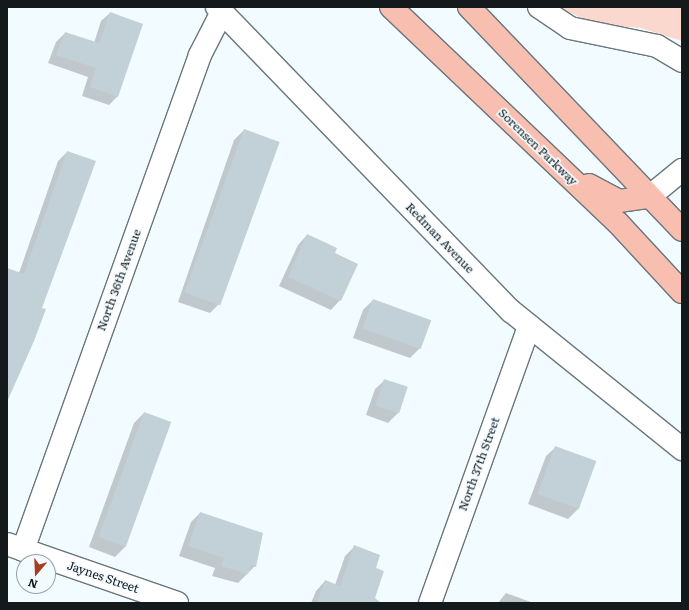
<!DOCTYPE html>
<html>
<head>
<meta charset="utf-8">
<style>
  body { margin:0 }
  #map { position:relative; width:689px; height:610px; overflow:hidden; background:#f2fbff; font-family:Literata,serif }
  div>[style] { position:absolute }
  .green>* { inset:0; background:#fbd8ce }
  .shadow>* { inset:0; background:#0003 }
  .building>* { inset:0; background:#c1d1d7; transform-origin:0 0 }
  .roads { filter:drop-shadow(1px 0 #69777c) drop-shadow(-1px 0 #69777c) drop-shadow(0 1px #69777c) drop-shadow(0 -1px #69777c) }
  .minor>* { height:22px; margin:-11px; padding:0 11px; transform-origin:11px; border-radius:11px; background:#fff }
  .major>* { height:22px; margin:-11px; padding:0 11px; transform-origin:11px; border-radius:11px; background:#f8bfb0 }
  span { translate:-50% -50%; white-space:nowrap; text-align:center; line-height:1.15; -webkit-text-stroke:3.5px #f2fbff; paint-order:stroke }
  .street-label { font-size:12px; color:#141a1c }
  .frame { position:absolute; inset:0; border:8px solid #141a1c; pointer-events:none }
  .north { position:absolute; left:16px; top:554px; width:40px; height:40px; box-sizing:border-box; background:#f2fbff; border:1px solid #99a1a4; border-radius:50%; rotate:199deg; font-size:11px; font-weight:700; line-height:16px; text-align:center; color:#141a1c }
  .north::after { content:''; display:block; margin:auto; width:14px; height:18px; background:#a53d1f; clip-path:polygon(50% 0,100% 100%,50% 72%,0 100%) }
</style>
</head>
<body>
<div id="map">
  <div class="green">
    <div style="clip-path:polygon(558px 7px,682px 7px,682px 41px,641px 28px,595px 24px)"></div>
  </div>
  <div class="shadow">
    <div style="clip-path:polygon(110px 13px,117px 97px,109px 105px,82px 96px,88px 77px,48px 63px,56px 42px,65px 33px,94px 43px,101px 21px)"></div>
    <div style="clip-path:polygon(244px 130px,220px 303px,210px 313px,178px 302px,234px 140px)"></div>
    <div style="clip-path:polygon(67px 152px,33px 341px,7px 400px,7px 269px,19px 273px,58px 161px)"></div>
    <div style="clip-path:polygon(307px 235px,333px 254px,340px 300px,331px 310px,279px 286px,298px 245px)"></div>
    <div style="clip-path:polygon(373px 300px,430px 321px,419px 349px,410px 358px,353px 338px,363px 310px)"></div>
    <div style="clip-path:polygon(385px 380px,398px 413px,388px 423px,366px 415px,375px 389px)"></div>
    <div style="clip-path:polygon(144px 413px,125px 547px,115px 557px,89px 547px,134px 423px)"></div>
    <div style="clip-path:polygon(556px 447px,578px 509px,568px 519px,528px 504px,546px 456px)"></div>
    <div style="clip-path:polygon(200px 513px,255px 566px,238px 583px,212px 576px,215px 568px,179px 556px,191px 522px)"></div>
    <div style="clip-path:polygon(355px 546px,373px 603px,311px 603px,316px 591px,325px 581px,335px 585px,345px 556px)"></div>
    <div style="clip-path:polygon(506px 593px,531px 602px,531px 603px,498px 603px)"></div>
  </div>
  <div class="building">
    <div style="clip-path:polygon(110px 12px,143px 24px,118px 97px,90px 87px,96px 68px,56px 55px,65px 32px,99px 43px)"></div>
    <div style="left:244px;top:129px;width:38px;height:174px;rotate:20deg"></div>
    <div style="clip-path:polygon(67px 151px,96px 161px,42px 308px,46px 309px,34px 341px,7px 402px,7px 268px,24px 274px)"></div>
    <div style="clip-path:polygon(307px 234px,337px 248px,335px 253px,358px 264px,341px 301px,288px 277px)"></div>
    <div style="left:373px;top:299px;width:62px;height:31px;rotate:20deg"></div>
    <div style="left:384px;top:379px;width:25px;height:28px;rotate:18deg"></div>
    <div style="left:144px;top:412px;width:29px;height:133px;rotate:20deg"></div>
    <div style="left:555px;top:446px;width:44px;height:51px;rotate:20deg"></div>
    <div style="clip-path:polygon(200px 512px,263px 533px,256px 567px,251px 565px,248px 574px,221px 566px,224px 558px,188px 546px)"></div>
    <div style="clip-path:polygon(354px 545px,380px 555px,376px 568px,384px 571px,375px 598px,381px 603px,317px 603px,325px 580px,340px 586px)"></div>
  </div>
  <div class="roads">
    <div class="minor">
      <div style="left:217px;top:7px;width:423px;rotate:46deg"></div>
      <div style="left:511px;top:311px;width:220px;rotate:38.9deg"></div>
      <div style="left:539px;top:7px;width:37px;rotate:34deg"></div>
      <div style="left:570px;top:28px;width:89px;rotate:11.7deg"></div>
      <div style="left:657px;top:46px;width:29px;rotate:31deg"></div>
      <div style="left:649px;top:197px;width:43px;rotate:-39.3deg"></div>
      <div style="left:7px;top:544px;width:180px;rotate:19.1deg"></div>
      <div style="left:23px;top:550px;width:526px;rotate:-70.32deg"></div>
      <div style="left:200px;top:55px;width:48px;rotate:-62.9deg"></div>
      <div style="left:430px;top:603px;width:294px;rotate:-70.3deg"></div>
    </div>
    <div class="major">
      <div style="left:391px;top:7px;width:313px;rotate:43.6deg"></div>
      <div style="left:618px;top:223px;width:94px;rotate:47.2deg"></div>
      <div style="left:469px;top:7px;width:308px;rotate:46.3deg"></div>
      <div style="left:589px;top:185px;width:34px;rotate:28deg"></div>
      <div style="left:619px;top:201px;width:30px;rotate:-8deg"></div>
    </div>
  </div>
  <div class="street-label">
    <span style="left:538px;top:147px;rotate:44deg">Sorensen Parkway</span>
    <span style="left:440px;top:238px;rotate:46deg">Redman Avenue</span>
    <span style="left:119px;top:280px;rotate:-70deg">North 36th Avenue</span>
    <span style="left:479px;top:464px;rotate:-70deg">North 37th Street</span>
    <span style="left:103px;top:577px;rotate:19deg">Jaynes Street</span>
  </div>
  <div class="frame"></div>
  <div class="north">N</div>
</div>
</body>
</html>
